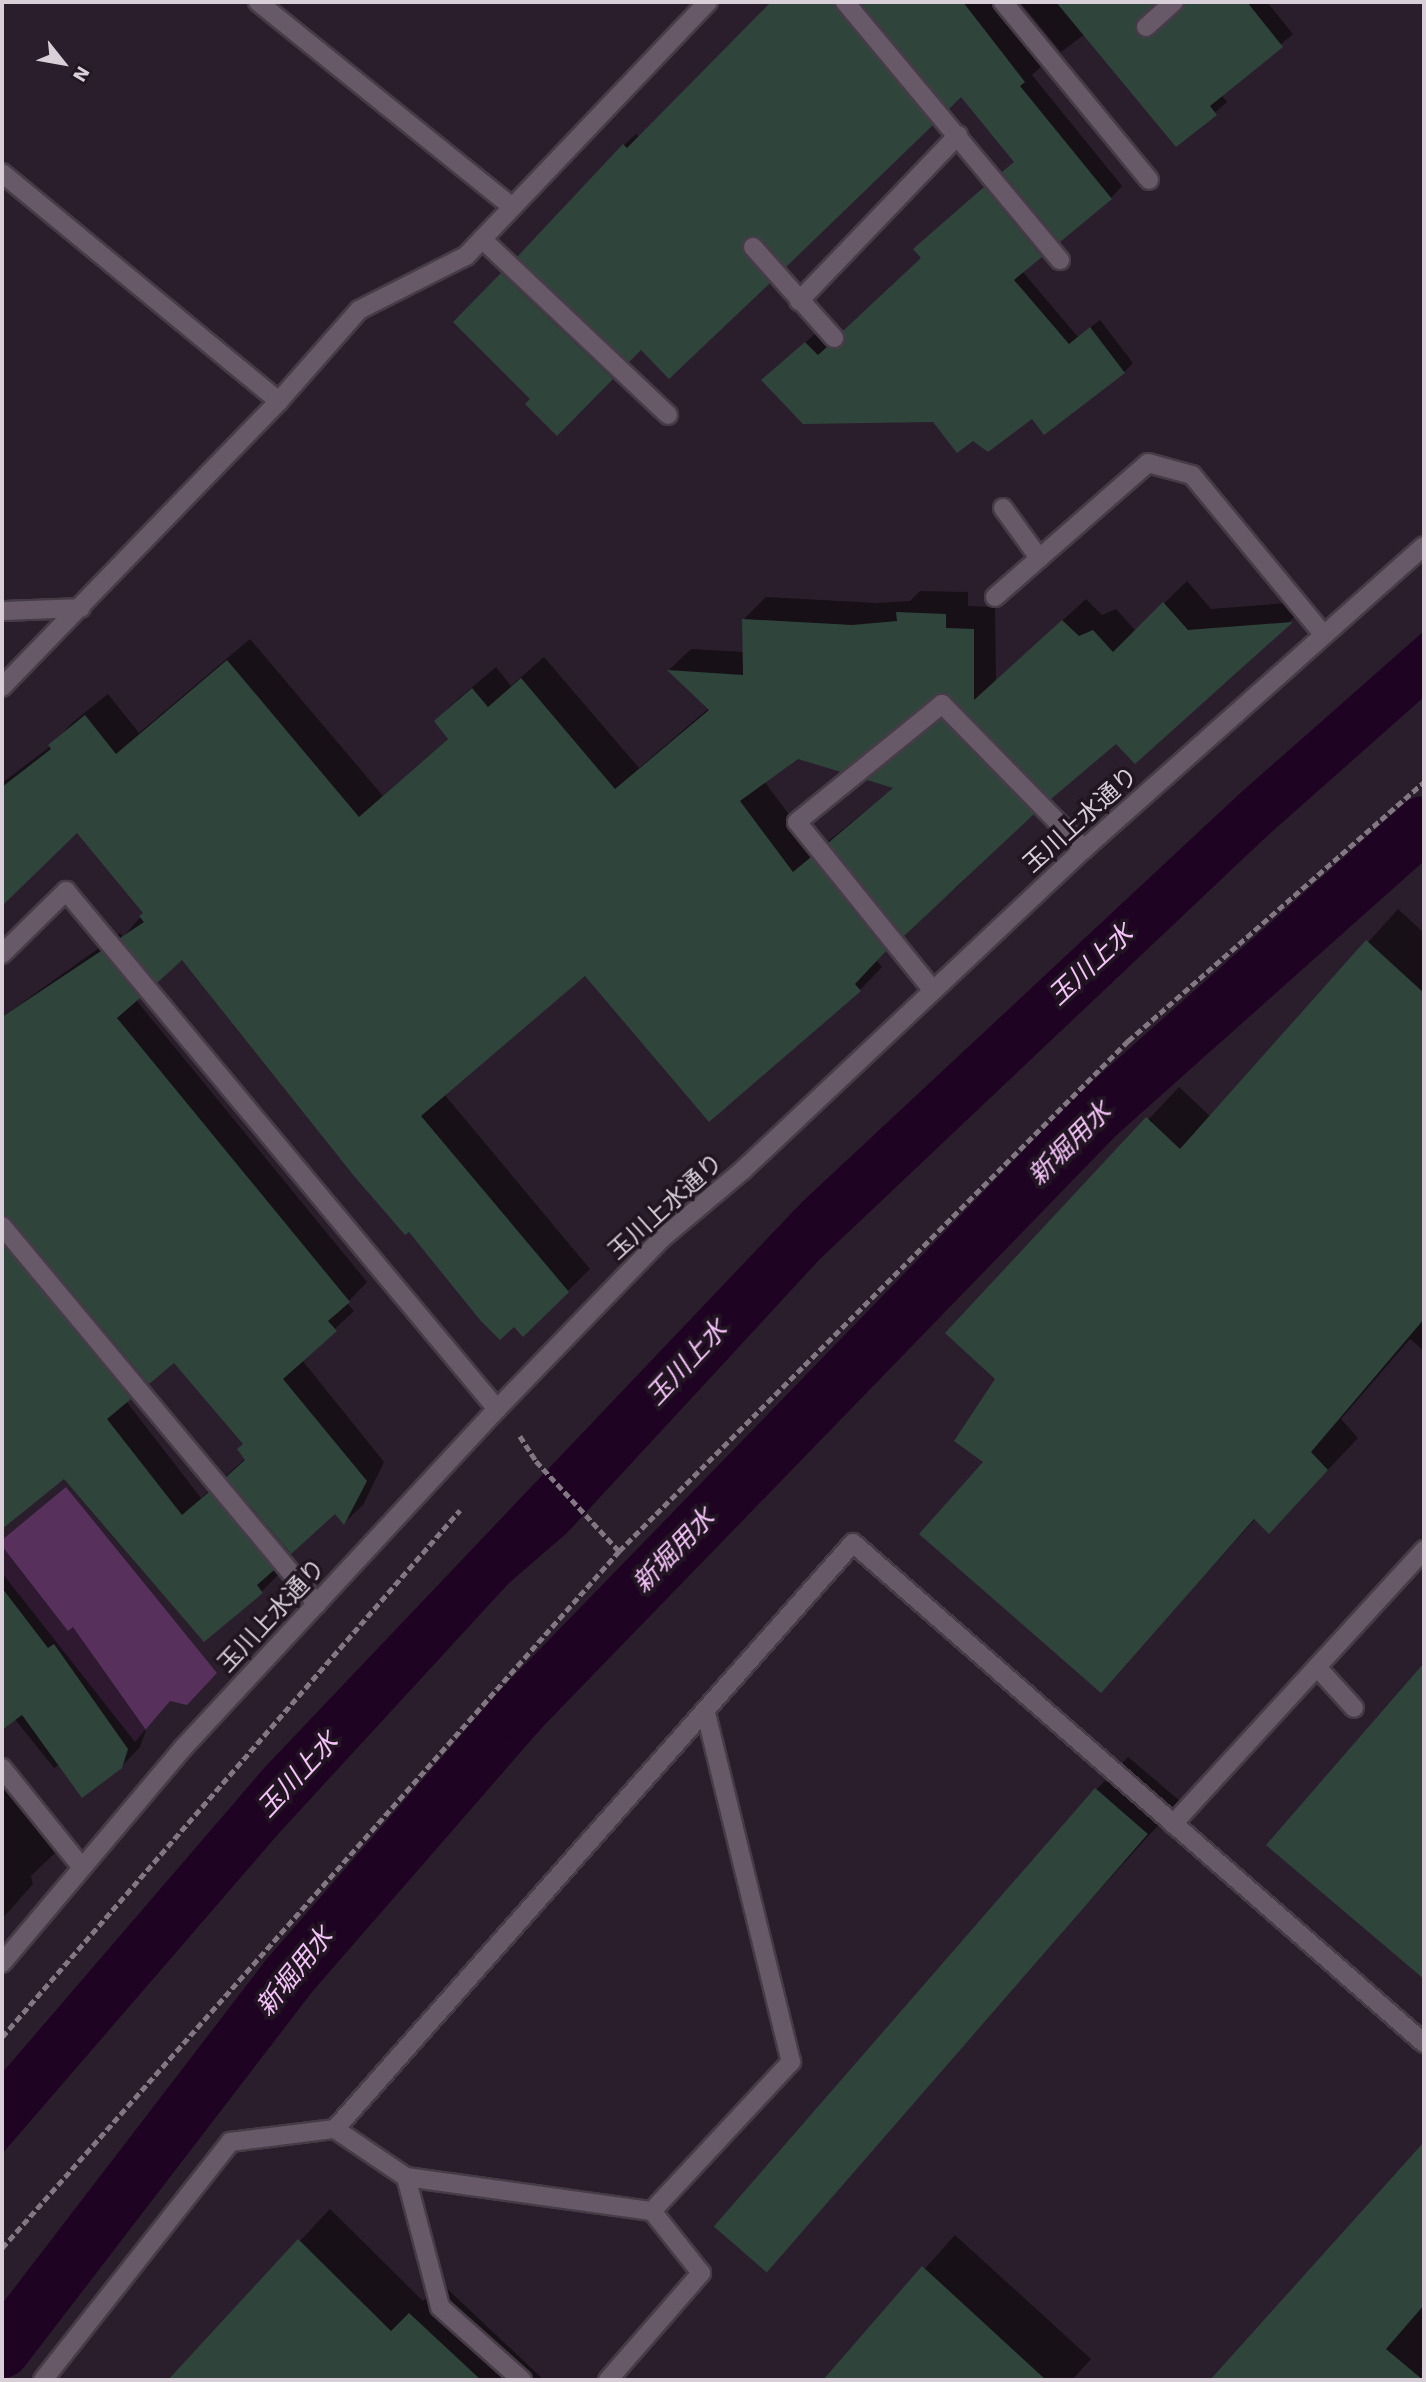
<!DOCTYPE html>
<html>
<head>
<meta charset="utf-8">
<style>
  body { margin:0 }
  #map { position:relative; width:1426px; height:2382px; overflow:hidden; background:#2b1e2c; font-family:"Work Sans","Noto Sans JP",sans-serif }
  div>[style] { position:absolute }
  .green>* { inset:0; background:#57305b }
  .water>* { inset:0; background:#1f0323 }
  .shadow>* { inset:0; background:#0007 }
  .canal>* { height:56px; margin:-28px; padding:0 28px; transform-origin:28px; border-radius:28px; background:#1f0323 }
  .building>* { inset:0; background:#2f453c; transform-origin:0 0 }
  .path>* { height:4.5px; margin-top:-2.25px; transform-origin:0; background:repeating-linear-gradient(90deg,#827783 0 7px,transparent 0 10.5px) }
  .roads { filter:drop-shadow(2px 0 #463c47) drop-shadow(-2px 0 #463c47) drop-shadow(0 2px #463c47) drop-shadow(0 -2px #463c47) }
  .service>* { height:18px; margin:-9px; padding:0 9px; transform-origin:9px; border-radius:9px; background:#685969 }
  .minor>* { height:18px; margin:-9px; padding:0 9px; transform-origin:9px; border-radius:9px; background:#685969 }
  span { translate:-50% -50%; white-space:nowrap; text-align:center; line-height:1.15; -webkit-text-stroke:7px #211522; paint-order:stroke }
  .street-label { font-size:24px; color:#d8cfd9 }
  .water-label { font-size:26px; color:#f5c3f9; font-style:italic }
  .frame { position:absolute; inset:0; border:4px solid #d8cfd9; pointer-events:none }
  .north { position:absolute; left:28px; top:28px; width:70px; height:70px; -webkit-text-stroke:5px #211522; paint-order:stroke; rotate:121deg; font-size:19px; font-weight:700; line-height:28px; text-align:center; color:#d8cfd9 }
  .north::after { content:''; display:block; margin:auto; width:24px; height:32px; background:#d8cfd9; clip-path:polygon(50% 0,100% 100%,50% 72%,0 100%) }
</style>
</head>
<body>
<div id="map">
  <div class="green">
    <div style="clip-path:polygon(66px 1487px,217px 1673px,187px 1705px,170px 1701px,135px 1742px,2px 1573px,2px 1540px)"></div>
  </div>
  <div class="water">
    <div style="clip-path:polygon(1424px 631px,1424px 697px,1265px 838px,820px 1259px,567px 1533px,509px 1583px,280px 1832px,2px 2154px,2px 2073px,265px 1767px,802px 1202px,1237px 796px)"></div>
  </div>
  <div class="shadow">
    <div style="clip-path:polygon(773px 2px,850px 2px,943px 112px,787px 265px,762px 237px,755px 237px,780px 271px,670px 377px,642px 347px,520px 256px,624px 145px,636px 134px,640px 137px)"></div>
    <div style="clip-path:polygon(862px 2px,1008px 2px,1053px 56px,1032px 75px,1122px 186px,1111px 198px,1015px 161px,961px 94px,949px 106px)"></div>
    <div style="clip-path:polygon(1020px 2px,1156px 2px,1149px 8px,1149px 24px,1166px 25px,1184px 9px,1184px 2px,1267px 2px,1293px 34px,1221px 95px,1227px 102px,1177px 145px,1085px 34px,1061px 52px)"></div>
    <div style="clip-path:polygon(994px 180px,1050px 247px,1022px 271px,1078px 337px,1100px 320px,1133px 363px,1124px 372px,1044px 433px,1033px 416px,973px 439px,934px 420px,772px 372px,815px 334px,828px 348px,844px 339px,923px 258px,924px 240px)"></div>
    <div style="clip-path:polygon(511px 266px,620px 369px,557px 434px,533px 399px,456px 322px)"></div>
    <div style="clip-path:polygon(evenodd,1187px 581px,1211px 609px,1312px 601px,1135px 762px,1117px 741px,940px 691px,797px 757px,764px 781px,816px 851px,895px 787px,878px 772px,951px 712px,1041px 804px,956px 888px,903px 932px,876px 960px,882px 967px,860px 990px,585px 974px,444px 1094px,590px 1269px,523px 1335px,182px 958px,136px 1000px,367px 1282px,347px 1303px,354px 1311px,302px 1360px,384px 1462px,363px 1505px,344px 1523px,335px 1512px,290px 1551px,275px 1566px,280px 1573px,262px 1591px,65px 1476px,2px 1527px,2px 1425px,13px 1417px,2px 1402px,2px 1250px,7px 1257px,31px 1238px,9px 1162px,2px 1164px,2px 1017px,120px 933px,123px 937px,145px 912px,78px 830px,2px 906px,2px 783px,51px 746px,72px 723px,108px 694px,139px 733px,250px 639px,383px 796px,450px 737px,436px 721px,458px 699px,496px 667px,511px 686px,544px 657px,639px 768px,709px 708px,669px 670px,691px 649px,744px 652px,744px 619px,766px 597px,876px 603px,910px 601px,920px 591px,968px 592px,968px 606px,995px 607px,996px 681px,1086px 599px,1102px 615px,1116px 609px,1136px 631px,1187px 581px,175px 1360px,245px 1443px,246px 1458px,201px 1498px,126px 1401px,175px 1360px)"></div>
    <div style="clip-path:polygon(1398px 909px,1424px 933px,1424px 1351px,1410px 1339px,1341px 1419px,1358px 1438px,1269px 1532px,1256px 1518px,1101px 1690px,986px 1462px,997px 1379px,948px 1333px,1179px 1087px,1211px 1117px)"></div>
    <div style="clip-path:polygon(2px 1546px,68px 1631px,73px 1627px,146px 1730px,140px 1747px,121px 1767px,60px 1764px,54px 1768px,2px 1703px)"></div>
    <div style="clip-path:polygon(1424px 1670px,1424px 1977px,1269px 1845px)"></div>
    <div style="clip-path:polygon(1128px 1757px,1180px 1801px,761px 2264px,1096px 1790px)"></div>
    <div style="clip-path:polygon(2px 1778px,55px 1853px,31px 1876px,33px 1884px,2px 1919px)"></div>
    <div style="clip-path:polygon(1424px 2145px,1424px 2380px,1212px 2380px)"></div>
    <div style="clip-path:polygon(330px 2209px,423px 2301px,441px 2283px,544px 2380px,170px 2380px)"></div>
    <div style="clip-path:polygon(955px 2235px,1091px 2359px,1072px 2380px,826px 2380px)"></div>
  </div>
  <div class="canal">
    <div style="left:2px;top:2350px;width:470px;rotate:-52.5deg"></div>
    <div style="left:288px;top:1977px;width:352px;rotate:-49deg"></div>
    <div style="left:519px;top:1711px;width:832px;rotate:-45.88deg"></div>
    <div style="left:1098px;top:1114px;width:436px;rotate:-41.7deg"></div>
  </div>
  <div class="building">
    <div style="clip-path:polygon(771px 2px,834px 2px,933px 125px,786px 267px,761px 239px,745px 239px,744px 254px,770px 283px,669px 379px,641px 350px,629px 362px,517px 257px,623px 144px,627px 148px)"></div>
    <div style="clip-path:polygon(860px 2px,963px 2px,1025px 82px,1020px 86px,1112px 199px,1060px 242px,1002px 172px,1014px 162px,961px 97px,949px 109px)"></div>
    <div style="clip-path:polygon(1056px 2px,1157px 2px,1135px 24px,1137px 34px,1148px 38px,1182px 10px,1185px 2px,1247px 2px,1283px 47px,1210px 106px,1217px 115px,1176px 147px)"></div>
    <div style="clip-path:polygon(984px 187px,1042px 257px,1014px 280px,1069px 344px,1090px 327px,1125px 373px,1044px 435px,1032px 419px,988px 452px,973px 441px,957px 453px,933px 422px,803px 424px,761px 380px,805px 342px,818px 355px,827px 347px,841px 347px,843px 331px,921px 258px,913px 249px)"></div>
    <div style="clip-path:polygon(501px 273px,613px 379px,557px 436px,525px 404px,530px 399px,453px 322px)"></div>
    <div style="clip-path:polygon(1163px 602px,1188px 630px,1293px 622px,1135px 764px,1116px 744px,1051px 799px,950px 696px,941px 693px,841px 772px,798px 759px,740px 801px,793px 872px,811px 857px,886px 951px,855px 984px,861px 991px,709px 1122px,585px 976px,421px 1116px,569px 1292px,523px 1337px,514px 1327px,500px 1340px,480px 1320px,409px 1232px,405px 1235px,354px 1176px,182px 960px,157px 983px,120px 938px,144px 922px,139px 916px,143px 913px,77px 833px,2px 906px,2px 787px,51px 749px,48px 745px,85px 715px,116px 754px,227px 660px,359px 817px,448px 739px,434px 721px,472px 688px,488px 707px,521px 678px,615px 789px,709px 710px,667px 670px,743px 675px,742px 619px,852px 625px,897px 621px,896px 612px,946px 614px,946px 628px,974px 629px,974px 700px,1062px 620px,1079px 636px,1093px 630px,1113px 652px)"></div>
    <div style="clip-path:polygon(941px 719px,1034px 814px,904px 936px,828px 843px,893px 788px,867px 780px)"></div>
    <div style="clip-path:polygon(1366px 940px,1424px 993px,1424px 1319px,1311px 1452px,1328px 1470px,1269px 1534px,1254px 1519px,1101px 1693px,919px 1534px,983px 1462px,954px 1441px,995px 1379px,945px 1333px,1146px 1117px,1180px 1149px)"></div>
    <div style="clip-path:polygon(101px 951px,140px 998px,117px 1018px,350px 1302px,328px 1321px,337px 1331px,283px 1379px,367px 1481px,344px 1525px,335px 1514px,291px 1554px,226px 1477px,245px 1460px,237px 1449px,243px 1444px,174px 1363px,149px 1384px,11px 1219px,2px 1215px,2px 1017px)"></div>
    <div style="clip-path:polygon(2px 1243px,131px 1399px,107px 1419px,182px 1515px,209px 1492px,274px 1570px,257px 1585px,263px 1593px,204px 1642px,64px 1479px,2px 1529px)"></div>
    <div style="clip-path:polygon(2px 1588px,48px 1648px,54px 1644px,128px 1749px,122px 1768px,82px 1798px,22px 1715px,2px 1730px)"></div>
    <div style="clip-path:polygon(1424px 1663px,1424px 1979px,1266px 1845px)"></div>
    <div style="left:1095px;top:1788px;width:70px;height:581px;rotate:41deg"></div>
    <div style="clip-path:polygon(1424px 2142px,1424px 2305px,1386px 2349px,1423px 2380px,1210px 2380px)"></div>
    <div style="clip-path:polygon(298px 2239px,391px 2331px,409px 2313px,481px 2380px,168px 2380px)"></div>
    <div style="clip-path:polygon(922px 2266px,1046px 2380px,823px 2380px)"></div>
  </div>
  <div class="path">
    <div style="left:520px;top:1436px;width:30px;rotate:57deg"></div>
    <div style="left:536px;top:1461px;width:122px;rotate:47.3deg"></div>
    <div style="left:2px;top:2037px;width:698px;rotate:-49.01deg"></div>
    <div style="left:2px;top:2248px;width:931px;rotate:-48.48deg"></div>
    <div style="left:619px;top:1551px;width:721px;rotate:-45.06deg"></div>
    <div style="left:1128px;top:1041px;width:393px;rotate:-41.2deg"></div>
  </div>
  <div class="roads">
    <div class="service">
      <div style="left:845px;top:2px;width:336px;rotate:50.2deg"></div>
      <div style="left:1003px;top:2px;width:230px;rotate:50.6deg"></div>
      <div style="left:1146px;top:27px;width:38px;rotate:-42deg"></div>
      <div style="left:482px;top:239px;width:256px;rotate:43.4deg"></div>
      <div style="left:753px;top:247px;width:122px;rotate:48.3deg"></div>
      <div style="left:799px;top:301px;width:230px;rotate:-46.2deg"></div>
      <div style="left:1003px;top:508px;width:62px;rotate:54.2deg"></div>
      <div style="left:995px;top:597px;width:203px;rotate:-41.2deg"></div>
      <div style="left:1148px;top:463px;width:46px;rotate:15.3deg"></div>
      <div style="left:1192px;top:475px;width:207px;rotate:50.5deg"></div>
      <div style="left:2px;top:611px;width:79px;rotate:-2.2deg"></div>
      <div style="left:931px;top:988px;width:213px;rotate:-128.9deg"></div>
      <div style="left:797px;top:822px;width:187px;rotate:-39.1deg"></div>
      <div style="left:942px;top:704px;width:203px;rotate:45.6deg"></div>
      <div style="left:1317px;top:1667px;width:55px;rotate:47.9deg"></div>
      <div style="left:1173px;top:1824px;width:372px;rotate:-47.5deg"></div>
      <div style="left:335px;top:2129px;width:782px;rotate:-48.52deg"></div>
      <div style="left:853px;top:1543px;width:759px;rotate:41.21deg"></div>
      <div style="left:406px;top:2177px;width:248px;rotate:7.9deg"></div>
      <div style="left:652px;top:2211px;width:204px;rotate:-47deg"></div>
      <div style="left:791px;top:2062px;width:362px;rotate:-103.7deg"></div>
      <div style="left:43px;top:2380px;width:303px;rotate:-51.8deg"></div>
      <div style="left:230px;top:2142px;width:106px;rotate:-7.1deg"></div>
      <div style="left:335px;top:2129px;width:86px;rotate:34.1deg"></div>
      <div style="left:406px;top:2177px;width:134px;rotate:75.3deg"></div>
      <div style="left:440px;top:2307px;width:110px;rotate:41.7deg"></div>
      <div style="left:608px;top:2380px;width:142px;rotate:-49deg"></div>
      <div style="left:701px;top:2273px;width:79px;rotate:-128.3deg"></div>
    </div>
    <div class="minor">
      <div style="left:258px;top:2px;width:326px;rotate:38.9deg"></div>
      <div style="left:2px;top:173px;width:359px;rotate:39.5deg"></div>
      <div style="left:2px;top:687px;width:398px;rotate:-45.9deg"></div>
      <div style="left:279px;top:401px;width:121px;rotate:-48.7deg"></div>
      <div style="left:359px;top:310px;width:120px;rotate:-26.8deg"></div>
      <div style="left:466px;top:256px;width:351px;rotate:-46.4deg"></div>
      <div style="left:2px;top:954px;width:90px;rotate:-44.5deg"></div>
      <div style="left:66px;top:891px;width:674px;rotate:50.24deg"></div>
      <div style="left:2px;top:1226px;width:492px;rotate:50.2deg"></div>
      <div style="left:2px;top:1768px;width:124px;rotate:51.2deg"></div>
      <div style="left:2px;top:1963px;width:281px;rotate:-49.9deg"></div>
      <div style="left:183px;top:1748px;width:462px;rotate:-47.2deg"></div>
      <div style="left:497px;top:1409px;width:236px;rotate:-46deg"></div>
      <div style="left:661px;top:1239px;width:107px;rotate:-40.1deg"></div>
      <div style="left:743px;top:1170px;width:468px;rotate:-43.3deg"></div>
      <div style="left:1084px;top:849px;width:455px;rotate:-41.7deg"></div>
    </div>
  </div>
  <div class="street-label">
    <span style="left:1081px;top:820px;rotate:-42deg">玉川上水通り</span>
    <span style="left:666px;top:1207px;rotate:-42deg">玉川上水通り</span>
    <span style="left:272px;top:1616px;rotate:-47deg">玉川上水通り</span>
  </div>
  <div class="water-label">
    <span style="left:1091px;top:965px;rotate:-43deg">玉川上水</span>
    <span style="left:1070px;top:1144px;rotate:-45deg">新堀用水</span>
    <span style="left:687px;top:1363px;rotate:-47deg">玉川上水</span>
    <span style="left:674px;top:1551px;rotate:-46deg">新堀用水</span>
    <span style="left:298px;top:1775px;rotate:-47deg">玉川上水</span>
    <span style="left:295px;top:1972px;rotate:-51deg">新堀用水</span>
  </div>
  <div class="frame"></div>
  <div class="north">N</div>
</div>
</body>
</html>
